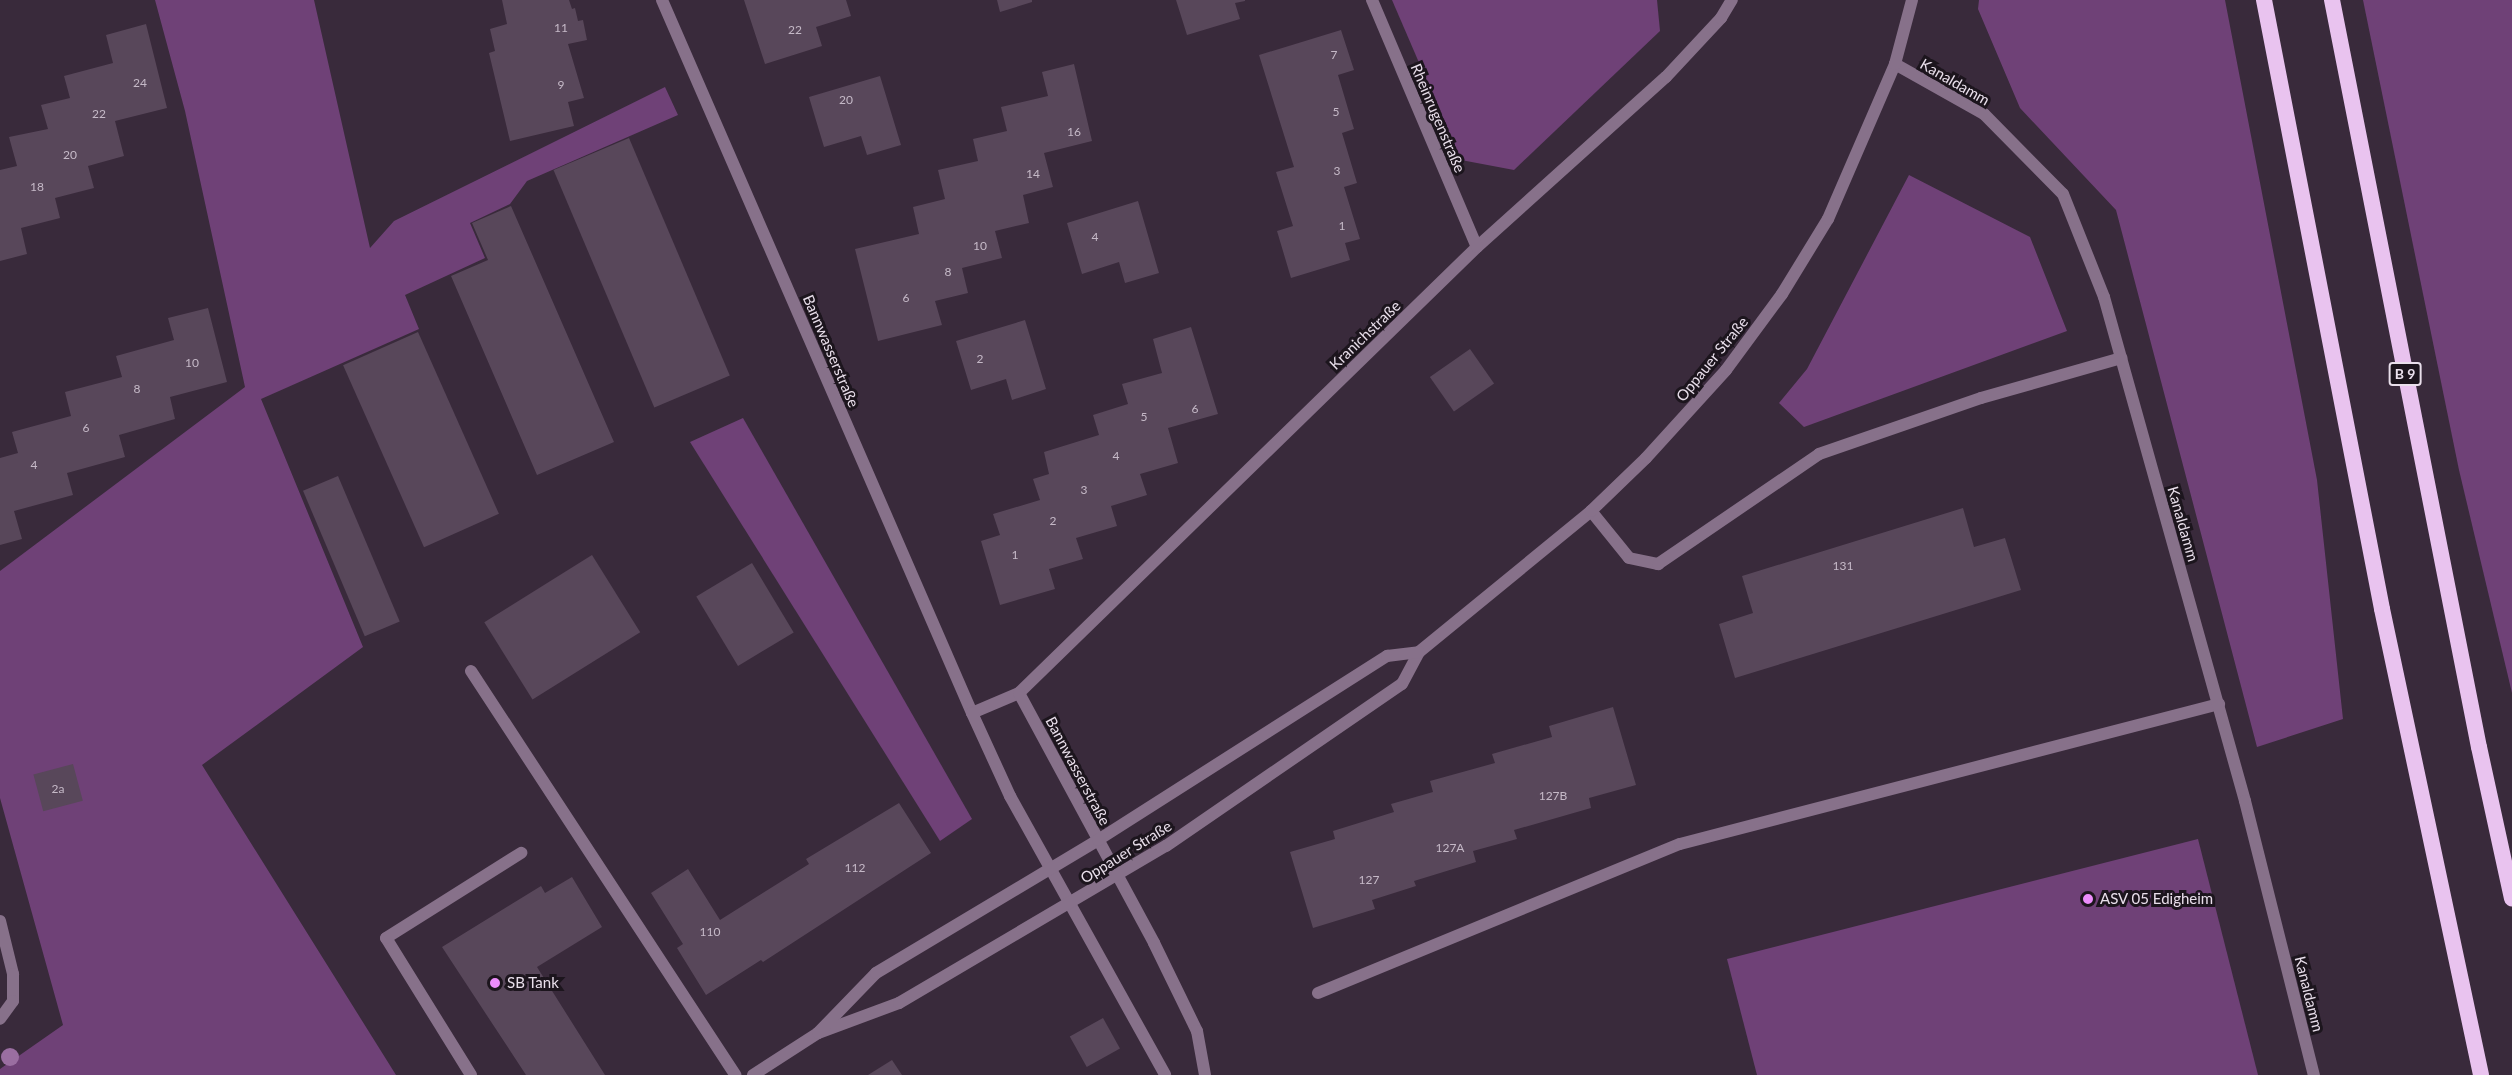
<!DOCTYPE html>
<html>
<head>
<meta charset="utf-8">
<style>
  body { margin:0 }
  #map { position:relative; width:2512px; height:1075px; overflow:hidden; background:#392a3b; font-family:Lato,sans-serif }
  div>[style] { position:absolute }
  .green>* { inset:0; background:#6f4177 }
  .building>* { inset:0; background:#58475a; transform-origin:0 0 }
  .service>* { height:12px; margin:-6px; padding:0 6px; transform-origin:6px; border-radius:6px; background:#87718a }
  .minor>* { height:12px; margin:-6px; padding:0 6px; transform-origin:6px; border-radius:6px; background:#87718a }
  .tertiary>* { height:12px; margin:-6px; padding:0 6px; transform-origin:6px; border-radius:6px; background:#87718a }
  .trunk>* { height:16px; margin:-8px; padding:0 8px; transform-origin:8px; border-radius:8px; background:#e9c3ef }
  .trees>* { width:18px; height:18px; margin:-9px; border-radius:50%; background:#9a6ea1 }
  .dots>* { width:16px; height:16px; translate:-50% -50%; box-sizing:border-box; border:3px solid #1c151d; border-radius:50% }
  span { translate:-50% -50%; white-space:nowrap; text-align:center; line-height:1.15; -webkit-text-stroke:6px #1c151d; paint-order:stroke }
  .number-label { font-size:12px; color:#c5b9c7 }
  .number-label span { -webkit-text-stroke-width:0 }
  .shield-label span { padding:2px 4px; background:#1c151d; border:2px solid; border-radius:4px; -webkit-text-stroke-width:0 }
  .shield-label { font-size:14px; color:#e9dfeb; font-weight:700 }
  .street-label { font-size:15px; color:#e9dfeb }
  .poi-label { font-size:15px; color:#e9dfeb }
  .left { translate:0 -50%; text-align:left }
</style>
</head>
<body>
<div id="map">
  <div class="green">
    <div style="clip-path:polygon(155px 0,314px 0,370px 248px,394px 221px,665px 87px,678px 115px,527px 181px,510px 204px,470px 223px,485px 258px,405px 295px,419px 329px,261px 399px,363px 647px,202px 765px,396px 1075px,0 1075px,0 1069px,63px 1025px,0 798px,0 571px,245px 387px,185px 111px)"></div>
    <div style="clip-path:polygon(1392px 0,1657px 0,1660px 31px,1514px 170px,1461px 160px)"></div>
    <div style="clip-path:polygon(1979px 0,2225px 0,2317px 480px,2343px 719px,2257px 747px,2116px 210px,2020px 108px,1978px 9px)"></div>
    <div style="clip-path:polygon(2363px 0,2512px 0,2512px 693px,2459px 470px)"></div>
    <div style="clip-path:polygon(1909px 175px,2030px 237px,2067px 331px,1804px 427px,1779px 403px,1807px 369px)"></div>
    <div style="clip-path:polygon(743px 418px,972px 819px,940px 841px,690px 442px)"></div>
    <div style="clip-path:polygon(2198px 839px,2258px 1075px,1757px 1075px,1727px 959px)"></div>
  </div>
  <div class="building">
    <div style="clip-path:polygon(502px 0,569px 0,572px 9px,575px 8px,578px 21px,583px 20px,587px 40px,568px 44px,584px 98px,568px 102px,574px 126px,510px 141px,489px 53px,495px 51px,490px 29px,507px 24px)"></div>
    <div style="clip-path:polygon(744px 0,846px 0,851px 16px,816px 27px,822px 46px,765px 64px)"></div>
    <div style="clip-path:polygon(997px 0,1032px 0,1032px 2px,1000px 12px)"></div>
    <div style="clip-path:polygon(1176px 0,1245px 0,1245px 1px,1235px 3px,1240px 19px,1187px 35px)"></div>
    <div style="clip-path:polygon(146px 24px,167px 108px,115px 121px,124px 156px,88px 166px,94px 188px,55px 198px,60px 218px,21px 228px,27px 254px,0 261px,0 170px,17px 166px,9px 137px,48px 129px,41px 105px,70px 98px,64px 76px,113px 63px,106px 35px)"></div>
    <div style="clip-path:polygon(1341px 30px,1354px 70px,1338px 75px,1354px 129px,1342px 133px,1357px 183px,1344px 187px,1360px 239px,1345px 243px,1350px 260px,1291px 278px,1277px 231px,1293px 226px,1276px 172px,1294px 167px,1259px 55px)"></div>
    <div style="clip-path:polygon(1074px 64px,1092px 141px,1044px 153px,1053px 187px,1023px 195px,1029px 223px,995px 231px,1002px 258px,962px 268px,968px 293px,935px 301px,942px 325px,878px 341px,855px 249px,919px 234px,913px 207px,945px 199px,938px 170px,978px 161px,973px 139px,1007px 131px,1001px 107px,1048px 96px,1042px 72px)"></div>
    <div style="clip-path:polygon(880px 76px,901px 145px,867px 155px,861px 136px,824px 147px,809px 97px)"></div>
    <div style="left:629px;top:138px;width:258px;height:82px;rotate:67deg"></div>
    <div style="clip-path:polygon(1138px 201px,1159px 273px,1125px 283px,1119px 262px,1082px 274px,1067px 223px)"></div>
    <div style="clip-path:polygon(511px 206px,614px 442px,537px 475px,451px 276px,488px 260px,472px 223px)"></div>
    <div style="clip-path:polygon(208px 308px,227px 382px,170px 397px,175px 419px,119px 435px,125px 457px,67px 473px,73px 495px,14px 511px,22px 539px,0 545px,0 458px,18px 453px,12px 432px,71px 416px,65px 392px,122px 377px,116px 356px,174px 340px,168px 318px)"></div>
    <div style="clip-path:polygon(1025px 320px,1046px 389px,1012px 400px,1006px 379px,971px 390px,956px 341px)"></div>
    <div style="clip-path:polygon(1191px 327px,1218px 414px,1168px 428px,1178px 463px,1140px 474px,1147px 495px,1111px 506px,1117px 526px,1076px 538px,1083px 559px,1049px 569px,1055px 589px,1000px 605px,981px 541px,1000px 535px,993px 514px,1040px 500px,1033px 479px,1049px 474px,1044px 452px,1099px 435px,1093px 415px,1128px 404px,1122px 384px,1162px 373px,1153px 339px)"></div>
    <div style="left:418px;top:332px;width:199px;height:82px;rotate:66deg"></div>
    <div style="left:1470px;top:349px;width:42px;height:49px;rotate:55deg"></div>
    <div style="left:338px;top:476px;width:158px;height:38px;rotate:67deg"></div>
    <div style="clip-path:polygon(1963px 508px,1974px 547px,2005px 538px,2021px 590px,1735px 678px,1719px 624px,1753px 613px,1742px 576px)"></div>
    <div style="left:592px;top:555px;width:91px;height:127px;rotate:58deg"></div>
    <div style="left:752px;top:563px;width:81px;height:65px;rotate:59deg"></div>
    <div style="clip-path:polygon(1613px 707px,1636px 785px,1589px 798px,1591px 808px,1514px 830px,1517px 839px,1473px 851px,1476px 862px,1414px 881px,1416px 886px,1372px 900px,1375px 909px,1313px 928px,1290px 852px,1335px 839px,1333px 831px,1394px 812px,1391px 804px,1433px 792px,1430px 781px,1495px 763px,1492px 754px,1552px 737px,1549px 726px)"></div>
    <div style="left:73px;top:764px;width:38px;height:41px;rotate:75deg"></div>
    <div style="clip-path:polygon(899px 803px,931px 853px,763px 962px,761px 960px,706px 995px,677px 948px,683px 944px,651px 893px,688px 869px,720px 920px,809px 864px,806px 859px)"></div>
    <div style="clip-path:polygon(572px 877px,602px 927px,537px 967px,605px 1075px,526px 1075px,442px 947px,541px 886px,545px 893px)"></div>
    <div style="left:1103px;top:1018px;width:35px;height:38px;rotate:61deg"></div>
    <div style="clip-path:polygon(892px 1060px,902px 1075px,868px 1075px)"></div>
  </div>
  <div class="service">
    <div style="left:1591px;top:511px;width:60px;rotate:51deg"></div>
    <div style="left:1629px;top:558px;width:30px;rotate:12deg"></div>
    <div style="left:1658px;top:564px;width:195px;rotate:-34.3deg"></div>
    <div style="left:1819px;top:454px;width:171px;rotate:-19.1deg"></div>
    <div style="left:1981px;top:398px;width:146px;rotate:-15.9deg"></div>
    <div style="left:471px;top:671px;width:483px;rotate:56.8deg"></div>
    <div style="left:1318px;top:993px;width:391px;rotate:-22.4deg"></div>
    <div style="left:1680px;top:844px;width:557px;rotate:-14.56deg"></div>
    <div style="left:471px;top:1075px;width:161px;rotate:-121.8deg"></div>
    <div style="left:386px;top:938px;width:160px;rotate:-32.2deg"></div>
  </div>
  <div class="minor">
    <div style="left:662px;top:0;width:777px;rotate:66.5deg"></div>
    <div style="left:972px;top:713px;width:51px;rotate:-23.1deg"></div>
    <div style="left:1019px;top:693px;width:639px;rotate:-44.24deg"></div>
    <div style="left:1477px;top:247px;width:254px;rotate:-42deg"></div>
    <div style="left:1666px;top:77px;width:81px;rotate:-47deg"></div>
    <div style="left:1721px;top:18px;width:21px;rotate:-59deg"></div>
    <div style="left:1372px;top:0;width:268px;rotate:67deg"></div>
    <div style="left:1895px;top:64px;width:102px;rotate:29.3deg"></div>
    <div style="left:1984px;top:114px;width:112px;rotate:45.4deg"></div>
    <div style="left:2063px;top:194px;width:111px;rotate:68.3deg"></div>
    <div style="left:2104px;top:297px;width:523px;rotate:74.37deg"></div>
    <div style="left:2245px;top:801px;width:283px;rotate:75.9deg"></div>
    <div style="left:1019px;top:693px;width:284px;rotate:61.6deg"></div>
    <div style="left:1154px;top:943px;width:98px;rotate:64deg"></div>
    <div style="left:1197px;top:1031px;width:45px;rotate:79.7deg"></div>
    <div style="left:972px;top:713px;width:91px;rotate:65.4deg"></div>
    <div style="left:1010px;top:796px;width:319px;rotate:60.9deg"></div>
    <div style="left:0;top:921px;width:55px;rotate:76.2deg"></div>
    <div style="left:13px;top:974px;width:27px;rotate:90deg"></div>
    <div style="left:13px;top:1001px;width:22px;rotate:126deg"></div>
  </div>
  <div class="tertiary">
    <div style="left:818px;top:1033px;width:86px;rotate:-20.3deg"></div>
    <div style="left:899px;top:1003px;width:310px;rotate:-30.5deg"></div>
    <div style="left:1166px;top:846px;width:286px;rotate:-34.5deg"></div>
    <div style="left:1402px;top:684px;width:36px;rotate:-62deg"></div>
    <div style="left:1419px;top:652px;width:222px;rotate:-39.3deg"></div>
    <div style="left:1591px;top:511px;width:76px;rotate:-43.9deg"></div>
    <div style="left:1646px;top:458px;width:119px;rotate:-47.7deg"></div>
    <div style="left:1726px;top:370px;width:94px;rotate:-53.6deg"></div>
    <div style="left:1782px;top:294px;width:88px;rotate:-58.5deg"></div>
    <div style="left:1828px;top:219px;width:169px;rotate:-66.6deg"></div>
    <div style="left:1895px;top:64px;width:66px;rotate:-75.1deg"></div>
    <div style="left:753px;top:1075px;width:77px;rotate:-32.9deg"></div>
    <div style="left:818px;top:1033px;width:83px;rotate:-46deg"></div>
    <div style="left:876px;top:973px;width:259px;rotate:-30.9deg"></div>
    <div style="left:1098px;top:840px;width:343px;rotate:-32.5deg"></div>
    <div style="left:1387px;top:656px;width:32px;rotate:-7deg"></div>
  </div>
  <div class="trunk">
    <div style="left:2264px;top:0;width:620px;rotate:79.03deg"></div>
    <div style="left:2382px;top:609px;width:476px;rotate:78deg"></div>
    <div style="left:2332px;top:0;width:761px;rotate:78.87deg"></div>
    <div style="left:2479px;top:747px;width:155px;rotate:77.7deg"></div>
  </div>
  <div class="trees">
    <div style="left:10px;top:1057px"></div>
  </div>
  <div class="dots">
    <div style="left:2088px;top:899px;background:#ec8cfb"></div>
    <div style="left:495px;top:983px;background:#ec8cfb"></div>
  </div>
  <div class="number-label">
    <span style="left:561px;top:28px">11</span>
    <span style="left:795px;top:30px">22</span>
    <span style="left:1334px;top:55px">7</span>
    <span style="left:140px;top:83px">24</span>
    <span style="left:561px;top:85px">9</span>
    <span style="left:846px;top:100px">20</span>
    <span style="left:1336px;top:112px">5</span>
    <span style="left:99px;top:114px">22</span>
    <span style="left:1074px;top:132px">16</span>
    <span style="left:70px;top:155px">20</span>
    <span style="left:1337px;top:171px">3</span>
    <span style="left:1033px;top:174px">14</span>
    <span style="left:37px;top:187px">18</span>
    <span style="left:1342px;top:226px">1</span>
    <span style="left:1095px;top:237px">4</span>
    <span style="left:980px;top:246px">10</span>
    <span style="left:948px;top:272px">8</span>
    <span style="left:906px;top:298px">6</span>
    <span style="left:980px;top:359px">2</span>
    <span style="left:192px;top:363px">10</span>
    <span style="left:137px;top:389px">8</span>
    <span style="left:1195px;top:409px">6</span>
    <span style="left:1144px;top:417px">5</span>
    <span style="left:86px;top:428px">6</span>
    <span style="left:1116px;top:456px">4</span>
    <span style="left:34px;top:465px">4</span>
    <span style="left:1084px;top:490px">3</span>
    <span style="left:1053px;top:521px">2</span>
    <span style="left:1015px;top:555px">1</span>
    <span style="left:1843px;top:566px">131</span>
    <span style="left:58px;top:789px">2a</span>
    <span style="left:1553px;top:796px">127B</span>
    <span style="left:1450px;top:848px">127A</span>
    <span style="left:855px;top:868px">112</span>
    <span style="left:1369px;top:880px">127</span>
    <span style="left:710px;top:932px">110</span>
  </div>
  <div class="shield-label">
    <span style="left:2405px;top:374px">B 9</span>
  </div>
  <div class="street-label">
    <span style="left:1955px;top:82px;rotate:30deg">Kanaldamm</span>
    <span style="left:1438px;top:118px;rotate:67deg">Rheinrugenstraße</span>
    <span style="left:1365px;top:335px;rotate:-44deg">Kranichstraße</span>
    <span style="left:831px;top:351px;rotate:67deg">Bannwasserstraße</span>
    <span style="left:1712px;top:359px;rotate:-51deg">Oppauer Straße</span>
    <span style="left:2183px;top:524px;rotate:74deg">Kanaldamm</span>
    <span style="left:1078px;top:771px;rotate:62deg">Bannwasserstraße</span>
    <span style="left:1126px;top:852px;rotate:-32deg">Oppauer Straße</span>
    <span style="left:2309px;top:994px;rotate:76deg">Kanaldamm</span>
  </div>
  <div class="poi-label">
    <span class="left" style="left:2100px;top:899px">ASV 05 Edigheim</span>
    <span class="left" style="left:507px;top:983px">SB Tank</span>
  </div>
</div>
</body>
</html>
